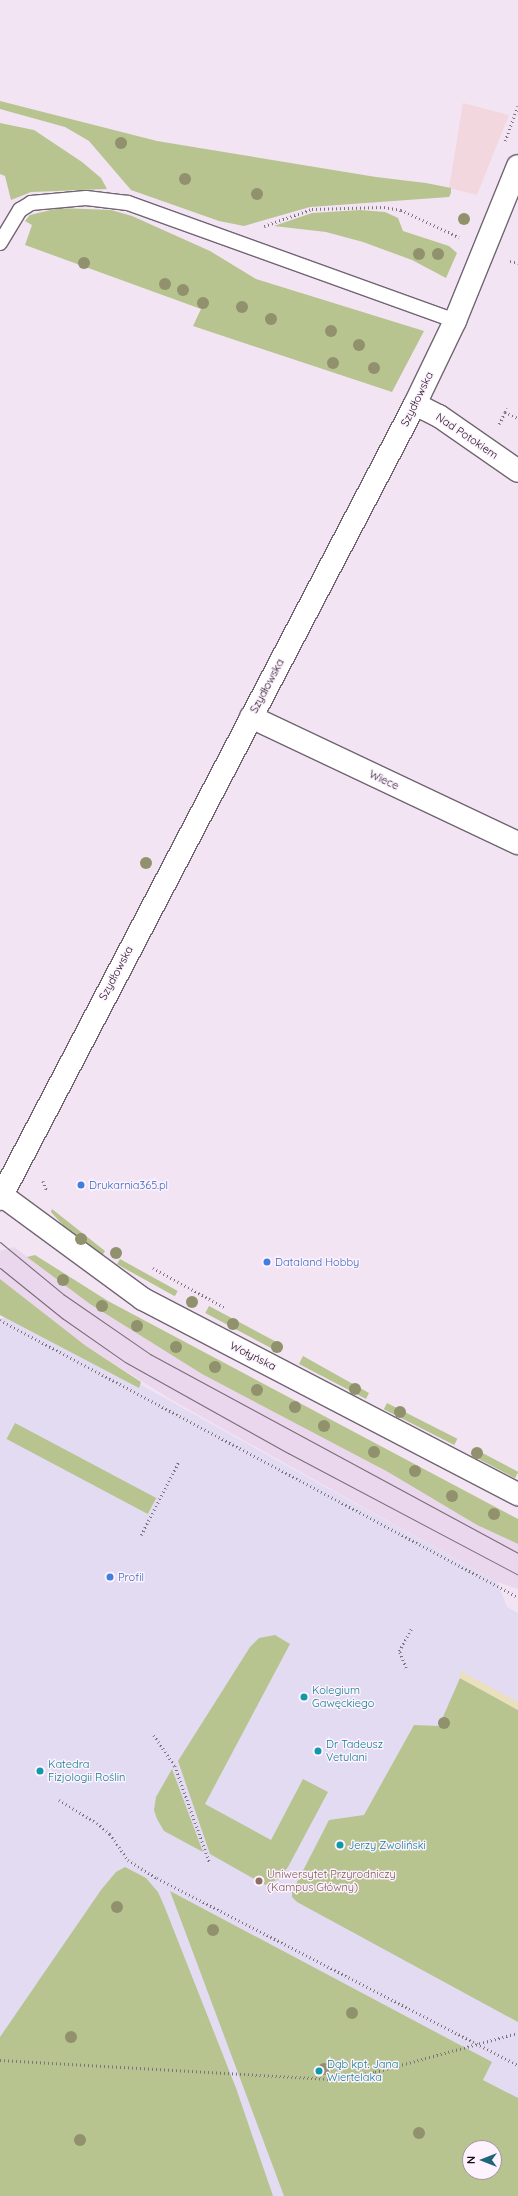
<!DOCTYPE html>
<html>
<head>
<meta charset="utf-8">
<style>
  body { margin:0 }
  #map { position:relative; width:518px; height:2196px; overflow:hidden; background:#f2e4f3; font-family:Quicksand,sans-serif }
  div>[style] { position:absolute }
  .built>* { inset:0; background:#ebd7ed }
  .industrial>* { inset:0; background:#f2d8de }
  .education>* { inset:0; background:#e2dbf1 }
  .green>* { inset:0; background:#b7c490; transform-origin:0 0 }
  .sand>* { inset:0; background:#eae0bb }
  .path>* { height:2.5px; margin-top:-1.25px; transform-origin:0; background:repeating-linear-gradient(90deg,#7e747e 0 1px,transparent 0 4px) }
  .roads { filter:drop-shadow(1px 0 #716572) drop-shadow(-1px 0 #716572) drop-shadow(0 1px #716572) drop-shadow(0 -1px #716572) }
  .lane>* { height:14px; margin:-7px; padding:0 7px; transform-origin:7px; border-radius:7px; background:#fff }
  .street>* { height:22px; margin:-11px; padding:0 11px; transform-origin:11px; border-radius:11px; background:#fff }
  .tram>* { height:1px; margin:-0.5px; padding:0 0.5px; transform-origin:0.5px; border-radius:0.5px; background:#756c76 }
  .trees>* { width:12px; height:12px; margin:-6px; border-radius:50%; background:#91916d }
  .dots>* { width:11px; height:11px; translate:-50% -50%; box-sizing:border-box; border:2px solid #fef2ff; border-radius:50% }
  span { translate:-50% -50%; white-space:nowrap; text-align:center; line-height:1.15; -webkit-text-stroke:3px #fef2ff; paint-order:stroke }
  .street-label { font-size:11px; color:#161116 }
  .shop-label { font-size:11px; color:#366cbe }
  .left { translate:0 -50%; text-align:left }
  .culture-label { font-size:11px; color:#0d838f }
  .education-label { font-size:11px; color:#785e54 }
  .north { position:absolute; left:462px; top:2140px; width:40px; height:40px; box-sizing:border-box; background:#fef2ff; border:1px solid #a198a2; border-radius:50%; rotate:270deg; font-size:11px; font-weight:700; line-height:16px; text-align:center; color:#161116 }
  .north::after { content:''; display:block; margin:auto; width:14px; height:18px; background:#226578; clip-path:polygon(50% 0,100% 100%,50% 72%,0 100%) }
</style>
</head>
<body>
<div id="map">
  <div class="built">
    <div style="clip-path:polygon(14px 1247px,90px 1304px,202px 1374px,388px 1472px,477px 1525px,518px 1544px,518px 1589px,497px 1582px,170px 1399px,86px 1346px,0 1279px,0 1251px)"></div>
  </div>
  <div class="industrial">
    <div style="clip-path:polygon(463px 103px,509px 115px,477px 195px,449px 188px)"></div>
  </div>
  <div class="education">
    <div style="clip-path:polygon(evenodd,15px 1315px,497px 1582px,507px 1607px,518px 1613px,518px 2196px,0 2196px,0 1319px,15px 1315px,470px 2148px,494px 2148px,494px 2172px,470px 2172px,470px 2148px)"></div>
  </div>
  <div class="green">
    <div style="clip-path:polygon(0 101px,157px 141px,376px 177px,426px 183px,451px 188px,451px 193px,449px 197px,310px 207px,244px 226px,219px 221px,131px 190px,89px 141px,65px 127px,0 109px)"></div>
    <div style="clip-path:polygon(0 123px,34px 130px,82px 162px,101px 178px,107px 189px,31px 192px,11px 200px,5px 176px,0 174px)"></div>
    <div style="clip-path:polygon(59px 208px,111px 210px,132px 216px,210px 251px,256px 279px,424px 331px,392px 392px,193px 326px,201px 309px,25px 245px,32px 225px,25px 221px,30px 215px)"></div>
    <div style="clip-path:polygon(360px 210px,385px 212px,398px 218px,403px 231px,449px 246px,457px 253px,446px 278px,412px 260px,363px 242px,326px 232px,274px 226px,312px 213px)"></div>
    <div style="clip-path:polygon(52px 1209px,105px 1251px,102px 1256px,71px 1234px,51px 1212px)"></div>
    <div style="clip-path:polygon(35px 1255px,108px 1301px,518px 1519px,518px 1544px,477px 1525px,388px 1472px,202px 1374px,90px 1304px,27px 1257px)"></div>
    <div style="left:120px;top:1259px;width:66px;height:6px;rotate:29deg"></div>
    <div style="clip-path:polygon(0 1279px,86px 1346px,141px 1382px,139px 1388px,0 1315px)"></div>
    <div style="left:209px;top:1306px;width:84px;height:8px;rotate:28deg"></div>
    <div style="clip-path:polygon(303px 1356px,369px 1393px,366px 1399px,299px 1364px)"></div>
    <div style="left:387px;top:1403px;width:79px;height:7px;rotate:27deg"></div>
    <div style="left:15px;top:1423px;width:160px;height:18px;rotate:28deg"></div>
    <div style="left:475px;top:1449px;width:49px;height:7px;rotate:28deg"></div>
    <div style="clip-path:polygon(275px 1635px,290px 1644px,205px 1804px,271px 1840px,303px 1779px,328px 1792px,288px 1867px,279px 1879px,265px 1885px,210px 1854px,178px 1761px,250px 1647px,259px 1638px)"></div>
    <div style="clip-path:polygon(460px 1678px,518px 1710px,518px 2022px,297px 1902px,292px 1897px,292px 1892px,329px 1820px,364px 1815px,414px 1725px,439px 1726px)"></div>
    <div style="clip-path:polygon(172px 1769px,203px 1852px,164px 1831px,157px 1819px,154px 1810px,156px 1797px)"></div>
    <div style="clip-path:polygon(125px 1867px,146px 1878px,158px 1892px,165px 1908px,236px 2088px,273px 2196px,0 2196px,0 2037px,101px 1890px,116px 1872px)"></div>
    <div style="clip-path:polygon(evenodd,170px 1891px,492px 2062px,483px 2080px,518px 2098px,518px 2196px,284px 2196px,170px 1891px,470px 2148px,494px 2148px,494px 2172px,470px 2172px,470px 2148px)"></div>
  </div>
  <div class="sand">
    <div style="clip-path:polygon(460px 1671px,518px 1702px,518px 1710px,460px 1678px)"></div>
  </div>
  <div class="path">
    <div style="left:505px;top:141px;width:37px;rotate:-70deg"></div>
    <div style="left:264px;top:226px;width:51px;rotate:-19.5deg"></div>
    <div style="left:312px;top:209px;width:72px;rotate:-1.6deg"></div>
    <div style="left:384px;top:207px;width:17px;rotate:10deg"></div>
    <div style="left:401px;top:210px;width:64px;rotate:25deg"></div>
    <div style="left:510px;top:261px;width:8px;rotate:14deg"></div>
    <div style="left:505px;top:412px;width:4px;rotate:-76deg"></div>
    <div style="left:499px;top:424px;width:13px;rotate:-63deg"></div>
    <div style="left:505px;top:412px;width:14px;rotate:25deg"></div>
    <div style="left:43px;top:1181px;width:11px;rotate:68deg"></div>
    <div style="left:153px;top:1268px;width:81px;rotate:28.8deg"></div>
    <div style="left:0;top:1320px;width:587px;rotate:28.14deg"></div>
    <div style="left:141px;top:1535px;width:83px;rotate:-62.8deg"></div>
    <div style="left:406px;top:1668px;width:18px;rotate:-112deg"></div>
    <div style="left:399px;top:1651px;width:25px;rotate:-61deg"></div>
    <div style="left:154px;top:1735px;width:37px;rotate:56deg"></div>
    <div style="left:175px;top:1766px;width:103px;rotate:70.2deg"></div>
    <div style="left:59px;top:1800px;width:44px;rotate:31.2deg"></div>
    <div style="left:97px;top:1823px;width:17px;rotate:40deg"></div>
    <div style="left:110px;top:1834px;width:32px;rotate:55deg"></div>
    <div style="left:128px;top:1860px;width:34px;rotate:32deg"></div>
    <div style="left:157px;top:1878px;width:407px;rotate:27.4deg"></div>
    <div style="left:0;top:2060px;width:335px;rotate:3.3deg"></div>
    <div style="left:334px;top:2079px;width:42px;rotate:-9.7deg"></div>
    <div style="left:375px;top:2072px;width:148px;rotate:-15.3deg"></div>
  </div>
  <div class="roads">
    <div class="lane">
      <div style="left:0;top:243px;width:39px;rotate:-59deg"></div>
      <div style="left:20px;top:210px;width:13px;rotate:-32deg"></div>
      <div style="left:31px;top:203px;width:55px;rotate:-5.2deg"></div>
      <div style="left:86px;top:198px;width:42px;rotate:6.8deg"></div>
      <div style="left:128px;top:203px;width:348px;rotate:19.8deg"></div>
    </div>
    <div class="street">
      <div style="left:415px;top:404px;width:27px;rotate:27deg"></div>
      <div style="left:439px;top:416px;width:96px;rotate:34.8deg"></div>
      <div style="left:251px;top:717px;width:295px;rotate:25.3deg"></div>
      <div style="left:0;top:1194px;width:177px;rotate:36.3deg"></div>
      <div style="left:143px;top:1299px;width:423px;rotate:27.5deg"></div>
      <div style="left:0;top:1199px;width:897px;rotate:-62.43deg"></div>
      <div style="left:415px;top:404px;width:92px;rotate:-64.3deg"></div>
      <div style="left:455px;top:321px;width:167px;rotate:-67.9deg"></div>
    </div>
  </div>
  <div class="tram">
    <div style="left:0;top:1242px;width:82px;rotate:39.5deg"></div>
    <div style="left:63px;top:1294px;width:106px;rotate:34.6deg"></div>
    <div style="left:150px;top:1354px;width:418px;rotate:28.4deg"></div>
    <div style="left:0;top:1268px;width:80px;rotate:38.9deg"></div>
    <div style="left:62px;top:1318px;width:77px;rotate:34.9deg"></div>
    <div style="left:125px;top:1362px;width:187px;rotate:29.2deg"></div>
    <div style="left:288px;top:1453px;width:260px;rotate:27.9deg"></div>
  </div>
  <div class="trees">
    <div style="left:121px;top:143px"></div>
    <div style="left:185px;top:179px"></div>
    <div style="left:257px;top:194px"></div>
    <div style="left:464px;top:219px"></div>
    <div style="left:419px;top:254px"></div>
    <div style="left:438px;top:254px"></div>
    <div style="left:84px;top:263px"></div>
    <div style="left:165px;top:284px"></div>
    <div style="left:183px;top:290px"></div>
    <div style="left:203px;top:303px"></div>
    <div style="left:242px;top:307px"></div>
    <div style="left:271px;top:319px"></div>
    <div style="left:331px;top:331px"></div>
    <div style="left:359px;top:345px"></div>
    <div style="left:333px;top:363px"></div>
    <div style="left:374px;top:368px"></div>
    <div style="left:146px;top:863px"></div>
    <div style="left:81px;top:1239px"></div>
    <div style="left:116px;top:1253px"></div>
    <div style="left:63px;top:1280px"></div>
    <div style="left:192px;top:1302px"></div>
    <div style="left:102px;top:1306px"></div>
    <div style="left:233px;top:1324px"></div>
    <div style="left:137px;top:1326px"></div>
    <div style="left:176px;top:1347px"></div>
    <div style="left:277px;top:1347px"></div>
    <div style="left:215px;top:1367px"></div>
    <div style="left:355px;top:1389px"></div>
    <div style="left:257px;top:1390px"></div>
    <div style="left:295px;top:1407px"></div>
    <div style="left:400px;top:1412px"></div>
    <div style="left:324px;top:1426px"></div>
    <div style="left:374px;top:1452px"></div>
    <div style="left:477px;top:1453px"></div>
    <div style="left:415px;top:1471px"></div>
    <div style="left:452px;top:1496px"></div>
    <div style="left:494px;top:1514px"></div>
    <div style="left:444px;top:1723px"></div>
    <div style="left:117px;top:1907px"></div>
    <div style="left:213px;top:1930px"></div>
    <div style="left:352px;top:2013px"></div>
    <div style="left:71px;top:2037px"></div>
    <div style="left:324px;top:2069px"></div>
    <div style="left:419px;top:2133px"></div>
    <div style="left:80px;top:2140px"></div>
  </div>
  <div class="dots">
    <div style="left:81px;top:1185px;background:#3f7fe0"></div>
    <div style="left:267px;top:1262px;background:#3f7fe0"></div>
    <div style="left:110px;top:1577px;background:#3f7fe0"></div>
    <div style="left:304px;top:1697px;background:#0f9aa8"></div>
    <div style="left:318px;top:1751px;background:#0f9aa8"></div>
    <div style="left:40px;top:1771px;background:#0f9aa8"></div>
    <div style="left:340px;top:1845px;background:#0f9aa8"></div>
    <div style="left:259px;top:1881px;background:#8d6e63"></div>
    <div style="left:319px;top:2071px;background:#0f9aa8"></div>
  </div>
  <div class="street-label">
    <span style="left:417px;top:399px;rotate:-64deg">Szydłowska</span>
    <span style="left:467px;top:436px;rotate:34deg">Nad Potokiem</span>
    <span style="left:267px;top:686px;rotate:-62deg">Szydłowska</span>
    <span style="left:384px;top:780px;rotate:25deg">Wiece</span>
    <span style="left:116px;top:973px;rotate:-62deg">Szydłowska</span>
    <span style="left:253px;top:1356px;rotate:27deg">Wołyńska</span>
  </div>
  <div class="shop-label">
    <span class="left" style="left:89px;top:1185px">Drukarnia365.pl</span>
    <span class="left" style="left:275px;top:1262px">Dataland Hobby</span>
    <span class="left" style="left:118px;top:1577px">Profil</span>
  </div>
  <div class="culture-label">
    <span class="left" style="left:312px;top:1697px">Kolegium<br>Gawęckiego</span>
    <span class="left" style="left:326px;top:1751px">Dr Tadeusz<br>Vetulani</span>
    <span class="left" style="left:48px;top:1771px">Katedra<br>Fizjologii Roślin</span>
    <span class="left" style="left:348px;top:1845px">Jerzy Zwoliński</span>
    <span class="left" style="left:327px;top:2071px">Dąb kpt. Jana<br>Wiertelaka</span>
  </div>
  <div class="education-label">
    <span class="left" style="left:267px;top:1881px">Uniwersytet Przyrodniczy<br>(Kampus Główny)</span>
  </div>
  <div class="north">N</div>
</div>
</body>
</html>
